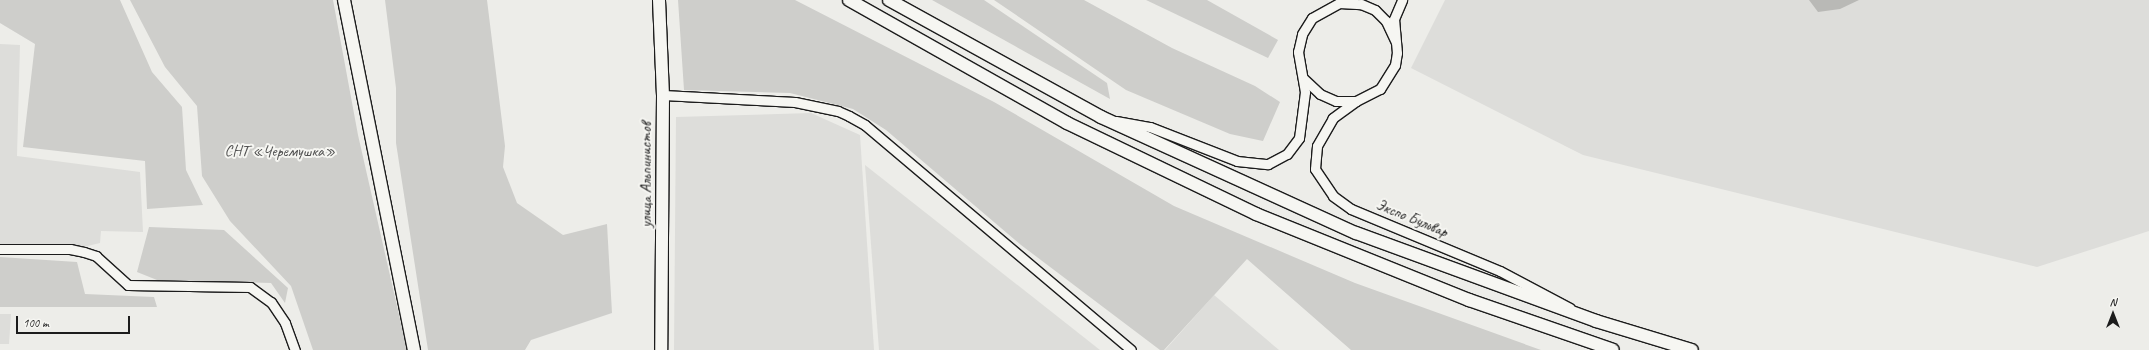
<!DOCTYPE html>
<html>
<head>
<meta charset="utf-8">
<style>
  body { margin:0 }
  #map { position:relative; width:2149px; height:350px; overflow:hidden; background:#edede9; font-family:Caveat,sans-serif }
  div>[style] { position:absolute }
  .built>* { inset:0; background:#ddddda }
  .green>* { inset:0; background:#cececb }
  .building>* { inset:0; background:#b9b9b6 }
  .roads { filter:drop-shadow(1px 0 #1c1c1c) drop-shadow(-1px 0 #1c1c1c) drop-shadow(0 1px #1c1c1c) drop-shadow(0 -1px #1c1c1c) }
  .minor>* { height:9px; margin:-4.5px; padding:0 4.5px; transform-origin:4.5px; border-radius:4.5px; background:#f6f6f2 }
  .major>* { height:12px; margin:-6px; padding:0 6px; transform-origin:6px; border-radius:6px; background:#f6f6f2 }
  span { translate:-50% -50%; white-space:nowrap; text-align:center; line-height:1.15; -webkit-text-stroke:4px #f6f6f2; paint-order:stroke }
  .park-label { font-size:16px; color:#515151 }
  .street-label { font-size:16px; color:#1c1c1c }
  .north { position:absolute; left:2093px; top:294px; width:40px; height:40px; -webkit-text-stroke:3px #f6f6f2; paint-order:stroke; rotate:0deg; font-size:11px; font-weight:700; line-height:16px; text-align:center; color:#1c1c1c }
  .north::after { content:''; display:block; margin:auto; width:14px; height:18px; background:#1c1c1c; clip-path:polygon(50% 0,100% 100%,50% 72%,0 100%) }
  .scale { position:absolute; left:16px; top:316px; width:114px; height:18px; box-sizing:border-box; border:2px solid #1c1c1c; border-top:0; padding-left:5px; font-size:12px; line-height:14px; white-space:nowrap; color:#1c1c1c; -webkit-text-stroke:3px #f6f6f2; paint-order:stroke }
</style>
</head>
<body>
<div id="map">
  <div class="built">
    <div style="clip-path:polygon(1445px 0,2149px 0,2149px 231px,2037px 267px,1583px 155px,1411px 68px)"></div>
    <div style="clip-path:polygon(0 44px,20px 45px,17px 156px,140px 172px,143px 232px,101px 231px,100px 243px,71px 250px,0 247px)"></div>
    <div style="clip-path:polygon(811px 113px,860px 135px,874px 350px,674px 350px,676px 117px)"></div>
    <div style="clip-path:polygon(865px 165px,1100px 350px,879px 350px)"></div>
    <div style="clip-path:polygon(1214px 295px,1279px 350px,1165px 350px)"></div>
    <div style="clip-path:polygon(0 314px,11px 314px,9px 344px,0 344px)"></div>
  </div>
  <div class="green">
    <div style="clip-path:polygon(0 0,120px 0,152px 72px,182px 107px,186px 170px,203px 205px,147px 209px,145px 161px,23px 147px,35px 44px,0 23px)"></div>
    <div style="clip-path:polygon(130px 0,333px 0,358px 135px,407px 350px,313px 350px,291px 286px,230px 221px,202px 176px,197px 106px,165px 67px)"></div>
    <div style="clip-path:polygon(385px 0,487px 0,505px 146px,503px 167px,517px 203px,563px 235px,607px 224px,612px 313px,531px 340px,525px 350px,428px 350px,396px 143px,396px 88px)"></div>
    <div style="clip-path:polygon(678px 0,795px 0,994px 102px,1174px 206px,1355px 283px,1541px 350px,1351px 350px,1247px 259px,1164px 350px,1160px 350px,1021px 245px,886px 130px,853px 109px,790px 93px,684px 90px)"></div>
    <div style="clip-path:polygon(932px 0,984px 0,1107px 83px,1110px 99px)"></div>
    <div style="clip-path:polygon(994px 0,1084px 0,1172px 48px,1255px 86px,1280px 102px,1263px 141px,1230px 134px,1126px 90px)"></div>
    <div style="clip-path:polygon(1146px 0,1207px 0,1278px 40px,1268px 58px)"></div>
    <div style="clip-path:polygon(149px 227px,224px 230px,288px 288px,285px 303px,271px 283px,157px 280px,137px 272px)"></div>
    <div style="clip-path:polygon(0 257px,77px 262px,85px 294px,154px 297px,157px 307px,0 307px)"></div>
  </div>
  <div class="building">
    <div style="clip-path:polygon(1809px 0,1859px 0,1840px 9px,1818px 12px)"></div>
  </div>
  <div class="roads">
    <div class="minor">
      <div style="left:1304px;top:79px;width:22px;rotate:43deg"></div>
      <div style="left:1320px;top:94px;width:17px;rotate:24deg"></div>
      <div style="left:1336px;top:101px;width:20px"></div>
      <div style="left:1356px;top:101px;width:27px;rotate:-27deg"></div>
      <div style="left:1380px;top:89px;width:28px;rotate:-58deg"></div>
      <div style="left:1395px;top:65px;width:12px;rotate:-81deg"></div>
      <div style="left:1397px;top:53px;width:34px;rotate:-95deg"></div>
      <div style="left:1394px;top:19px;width:21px;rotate:-67deg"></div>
      <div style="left:663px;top:95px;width:132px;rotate:3deg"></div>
      <div style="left:795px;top:102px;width:44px;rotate:11.8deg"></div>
      <div style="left:838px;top:111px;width:12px;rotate:24deg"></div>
      <div style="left:849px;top:116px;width:18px;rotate:29deg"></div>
      <div style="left:865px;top:125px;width:348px;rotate:40.2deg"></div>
      <div style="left:1356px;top:101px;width:29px;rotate:144deg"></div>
      <div style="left:1333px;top:118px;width:32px;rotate:120deg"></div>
      <div style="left:1317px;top:146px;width:23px;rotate:95deg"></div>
      <div style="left:1315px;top:169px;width:32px;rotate:56deg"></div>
      <div style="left:1333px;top:196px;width:22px;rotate:36deg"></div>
      <div style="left:1351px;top:209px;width:161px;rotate:22.6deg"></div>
      <div style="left:1500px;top:271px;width:79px;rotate:27.9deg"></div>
      <div style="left:1116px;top:121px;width:35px;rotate:10deg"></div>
      <div style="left:1150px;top:127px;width:93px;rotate:21.3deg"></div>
      <div style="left:1237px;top:161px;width:31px;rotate:6deg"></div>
      <div style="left:1268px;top:164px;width:21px;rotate:-28deg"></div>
      <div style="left:1287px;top:154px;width:20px;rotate:-53deg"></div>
      <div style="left:1299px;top:138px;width:46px;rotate:-82.6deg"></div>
      <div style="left:1305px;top:92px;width:41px;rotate:-99.9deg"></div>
      <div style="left:1298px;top:52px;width:18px;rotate:-77deg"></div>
      <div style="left:1302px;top:34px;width:19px;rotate:-58deg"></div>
      <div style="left:1312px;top:18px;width:31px;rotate:-29deg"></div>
      <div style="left:1339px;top:3px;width:22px;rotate:3deg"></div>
      <div style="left:1361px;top:4px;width:15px;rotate:23deg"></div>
      <div style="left:1375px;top:10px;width:16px;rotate:45deg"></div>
      <div style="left:1386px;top:21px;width:23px;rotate:65deg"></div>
      <div style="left:0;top:249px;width:70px"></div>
      <div style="left:70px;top:249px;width:14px;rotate:12deg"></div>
      <div style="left:84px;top:252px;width:13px;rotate:18deg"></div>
      <div style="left:96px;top:256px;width:43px;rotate:42.2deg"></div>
      <div style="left:128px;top:285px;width:122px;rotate:0.9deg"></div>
      <div style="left:250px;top:287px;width:26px;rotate:36deg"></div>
      <div style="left:271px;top:302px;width:25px;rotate:56deg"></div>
      <div style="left:285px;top:323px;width:29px;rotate:70deg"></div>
    </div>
    <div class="major">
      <div style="left:344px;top:0;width:357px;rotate:78.7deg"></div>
      <div style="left:659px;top:0;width:95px;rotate:87.6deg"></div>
      <div style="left:663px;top:95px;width:255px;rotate:90.4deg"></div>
      <div style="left:849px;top:0;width:250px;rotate:29.4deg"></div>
      <div style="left:1067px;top:123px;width:210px;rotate:25.7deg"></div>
      <div style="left:1256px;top:214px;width:230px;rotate:22deg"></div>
      <div style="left:1469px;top:300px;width:152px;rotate:19.1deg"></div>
      <div style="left:889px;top:0;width:242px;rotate:28.9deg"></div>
      <div style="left:1101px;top:117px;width:280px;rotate:24.5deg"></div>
      <div style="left:1356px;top:233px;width:256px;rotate:20.1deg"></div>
      <div style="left:1596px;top:321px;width:100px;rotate:16.8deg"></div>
    </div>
  </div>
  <div class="park-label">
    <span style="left:280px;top:151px">СНТ «Черемушка»</span>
  </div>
  <div class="street-label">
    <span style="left:646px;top:175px;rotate:-90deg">улица Альпинистов</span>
    <span style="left:1412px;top:218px;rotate:22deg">Экспо Бульвар</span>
  </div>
  <div class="north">N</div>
  <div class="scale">100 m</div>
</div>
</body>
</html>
